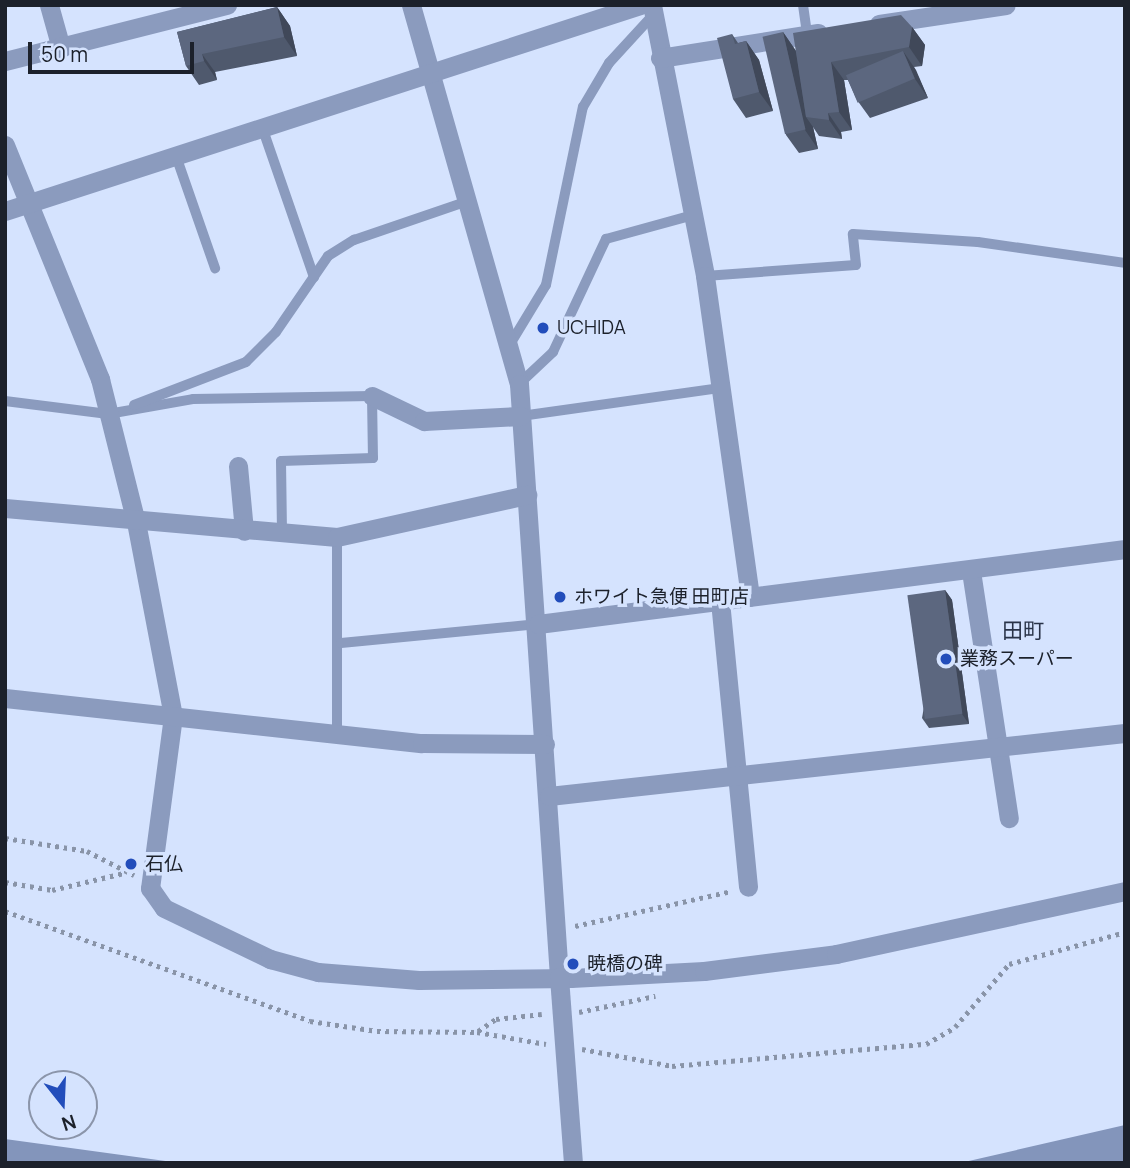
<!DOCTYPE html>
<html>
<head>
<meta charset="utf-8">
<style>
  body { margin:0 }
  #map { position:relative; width:1130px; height:1168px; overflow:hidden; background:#d5e3fe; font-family:Manrope,"Noto Sans JP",sans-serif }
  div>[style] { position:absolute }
  .water>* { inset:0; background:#8395bb }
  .path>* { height:4.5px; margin-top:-2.25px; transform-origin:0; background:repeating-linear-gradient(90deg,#8994a8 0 3.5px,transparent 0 8.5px) }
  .service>* { height:10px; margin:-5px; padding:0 5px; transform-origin:5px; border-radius:5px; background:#8b9bbe }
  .minor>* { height:19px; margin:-9.5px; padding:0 9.5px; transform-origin:9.5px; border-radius:9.5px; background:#8b9bbe }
  .tertiary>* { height:19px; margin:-9.5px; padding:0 9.5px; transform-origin:9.5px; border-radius:9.5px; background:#8b9bbe }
  .wall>* { inset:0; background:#4f596d }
  .shaded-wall>* { inset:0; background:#404859 }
  .building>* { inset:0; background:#5c677f; transform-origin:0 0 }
  .dots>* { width:19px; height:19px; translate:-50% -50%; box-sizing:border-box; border:4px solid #d5e3fe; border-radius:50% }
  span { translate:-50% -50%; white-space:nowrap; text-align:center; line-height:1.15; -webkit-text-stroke:7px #d5e3fe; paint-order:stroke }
  .poi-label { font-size:19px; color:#1c212b }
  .left { translate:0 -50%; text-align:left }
  .neighbourhood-label { font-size:21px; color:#293348 }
  .frame { position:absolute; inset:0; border:7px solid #1c212b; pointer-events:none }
  .north { position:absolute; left:28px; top:1070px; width:70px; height:70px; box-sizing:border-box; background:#d5e3fe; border:2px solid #8b95aa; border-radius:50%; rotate:162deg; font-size:19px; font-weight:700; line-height:28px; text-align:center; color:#1c212b }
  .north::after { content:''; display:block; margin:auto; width:24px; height:32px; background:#224dbb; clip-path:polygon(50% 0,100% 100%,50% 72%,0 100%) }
  .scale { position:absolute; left:28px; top:42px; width:166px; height:32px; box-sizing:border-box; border:4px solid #1c212b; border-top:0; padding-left:9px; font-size:21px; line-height:24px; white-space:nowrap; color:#1c212b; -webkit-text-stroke:5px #d5e3fe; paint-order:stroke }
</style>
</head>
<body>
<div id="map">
  <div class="water">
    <div style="clip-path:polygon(1125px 1125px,1125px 1163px,960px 1163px)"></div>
    <div style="clip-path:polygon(5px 1139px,180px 1163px,5px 1163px)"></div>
  </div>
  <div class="path">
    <div style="left:5px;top:838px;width:83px;rotate:9deg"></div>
    <div style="left:87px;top:851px;width:53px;rotate:27.1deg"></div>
    <div style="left:5px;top:882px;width:48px;rotate:9.7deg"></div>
    <div style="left:52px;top:890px;width:74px;rotate:-13.3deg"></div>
    <div style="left:5px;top:911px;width:324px;rotate:19.8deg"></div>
    <div style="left:310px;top:1021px;width:68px;rotate:8.5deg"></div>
    <div style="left:377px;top:1031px;width:100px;rotate:0.6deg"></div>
    <div style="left:477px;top:1032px;width:70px;rotate:9.9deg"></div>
    <div style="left:575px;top:926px;width:160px;rotate:-12.6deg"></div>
    <div style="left:579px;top:1012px;width:78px;rotate:-11.9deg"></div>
    <div style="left:478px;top:1031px;width:22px;rotate:-34deg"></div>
    <div style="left:496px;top:1019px;width:46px;rotate:-6.2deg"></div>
    <div style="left:582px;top:1049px;width:92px;rotate:10.7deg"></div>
    <div style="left:672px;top:1066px;width:255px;rotate:-5deg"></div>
    <div style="left:926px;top:1044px;width:34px;rotate:-30deg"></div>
    <div style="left:955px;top:1027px;width:83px;rotate:-49.4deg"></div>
    <div style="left:1009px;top:964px;width:120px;rotate:-15.4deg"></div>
  </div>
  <div class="service">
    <div style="left:803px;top:5px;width:30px;rotate:82deg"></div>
    <div style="left:262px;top:127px;width:159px;rotate:70.9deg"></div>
    <div style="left:176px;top:156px;width:119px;rotate:70.8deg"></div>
    <div style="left:705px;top:276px;width:151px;rotate:-4.2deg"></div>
    <div style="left:856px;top:265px;width:31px;rotate:-96deg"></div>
    <div style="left:853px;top:234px;width:125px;rotate:3.7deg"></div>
    <div style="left:978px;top:242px;width:148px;rotate:8.1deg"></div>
    <div style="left:509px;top:346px;width:71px;rotate:-58.8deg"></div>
    <div style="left:546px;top:285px;width:182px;rotate:-78.3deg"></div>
    <div style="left:583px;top:107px;width:51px;rotate:-59.4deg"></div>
    <div style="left:609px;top:63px;width:65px;rotate:-47.5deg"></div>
    <div style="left:519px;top:384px;width:47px;rotate:-43.3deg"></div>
    <div style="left:553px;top:352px;width:125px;rotate:-64.9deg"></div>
    <div style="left:606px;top:239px;width:90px;rotate:-15.4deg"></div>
    <div style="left:5px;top:401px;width:104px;rotate:7.2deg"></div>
    <div style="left:108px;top:414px;width:86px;rotate:-10deg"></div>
    <div style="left:193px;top:399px;width:179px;rotate:-1deg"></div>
    <div style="left:372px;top:396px;width:62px;rotate:89.1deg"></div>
    <div style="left:373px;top:458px;width:92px;rotate:178.1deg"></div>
    <div style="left:281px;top:461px;width:72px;rotate:89.2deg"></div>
    <div style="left:134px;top:405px;width:120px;rotate:-21deg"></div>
    <div style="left:246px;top:362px;width:42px;rotate:-45deg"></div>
    <div style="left:276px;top:332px;width:92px;rotate:-55.6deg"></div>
    <div style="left:328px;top:256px;width:31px;rotate:-32deg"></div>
    <div style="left:354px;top:240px;width:120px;rotate:-18.9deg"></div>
    <div style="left:521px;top:416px;width:200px;rotate:-8deg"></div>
    <div style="left:337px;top:537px;width:196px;rotate:90deg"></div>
    <div style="left:341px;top:643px;width:198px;rotate:-5.5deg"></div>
  </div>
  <div class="minor">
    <div style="left:49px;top:5px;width:45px;rotate:74.4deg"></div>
    <div style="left:411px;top:5px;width:394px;rotate:74.1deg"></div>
    <div style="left:519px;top:384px;width:594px;rotate:86.14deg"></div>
    <div style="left:652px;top:5px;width:276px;rotate:78.9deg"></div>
    <div style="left:705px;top:276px;width:324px;rotate:82deg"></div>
    <div style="left:879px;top:24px;width:128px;rotate:-8.5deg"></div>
    <div style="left:660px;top:58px;width:160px;rotate:-9deg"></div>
    <div style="left:5px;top:145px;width:253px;rotate:67.9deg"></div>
    <div style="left:100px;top:379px;width:147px;rotate:75.9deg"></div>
    <div style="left:136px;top:522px;width:197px;rotate:79.2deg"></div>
    <div style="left:173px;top:716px;width:174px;rotate:97.6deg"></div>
    <div style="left:150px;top:888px;width:24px;rotate:55deg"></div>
    <div style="left:164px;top:908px;width:118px;rotate:25.7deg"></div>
    <div style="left:270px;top:959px;width:50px;rotate:15.2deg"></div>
    <div style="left:318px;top:972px;width:101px;rotate:4.5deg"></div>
    <div style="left:419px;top:980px;width:152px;rotate:-0.8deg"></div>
    <div style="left:571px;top:978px;width:133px;rotate:-3deg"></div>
    <div style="left:704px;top:971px;width:133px;rotate:-7.3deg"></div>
    <div style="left:836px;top:954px;width:296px;rotate:-12.3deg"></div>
    <div style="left:5px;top:211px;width:668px;rotate:-17.97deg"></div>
    <div style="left:372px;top:396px;width:58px;rotate:25.7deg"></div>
    <div style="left:424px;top:421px;width:97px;rotate:-3deg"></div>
    <div style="left:238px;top:466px;width:65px;rotate:84.7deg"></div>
    <div style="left:5px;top:508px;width:333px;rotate:5deg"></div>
    <div style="left:337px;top:537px;width:195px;rotate:-12.5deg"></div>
    <div style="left:971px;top:571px;width:250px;rotate:81.3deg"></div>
    <div style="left:720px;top:601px;width:287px;rotate:84.4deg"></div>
    <div style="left:5px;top:698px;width:419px;rotate:6.2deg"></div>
    <div style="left:422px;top:743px;width:123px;rotate:0.5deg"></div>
    <div style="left:549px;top:796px;width:579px;rotate:-6.24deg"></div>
  </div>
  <div class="tertiary">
    <div style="left:5px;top:61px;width:229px;rotate:-14.2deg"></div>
    <div style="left:538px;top:624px;width:592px;rotate:-7.28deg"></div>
    <div style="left:559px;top:977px;width:187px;rotate:85.7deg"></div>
  </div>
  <div class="wall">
    <div style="clip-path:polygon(277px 7px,290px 26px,297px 56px,215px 72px,217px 80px,199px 85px,186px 66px,177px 32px)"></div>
    <div style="clip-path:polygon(912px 27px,925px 45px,922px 66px,914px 67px,928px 98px,870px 118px,857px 100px,848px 80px,844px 80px,852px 130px,841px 132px,842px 139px,819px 136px,813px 127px,818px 149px,799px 153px,786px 135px,783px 32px,796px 51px)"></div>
    <div style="clip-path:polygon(732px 34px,738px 43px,746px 41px,759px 60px,773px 111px,746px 118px,733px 99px)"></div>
    <div style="clip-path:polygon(945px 590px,952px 600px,969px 724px,929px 728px,922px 718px)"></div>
  </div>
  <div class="shaded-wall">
    <div style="clip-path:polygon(277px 7px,290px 26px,297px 56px,284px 37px)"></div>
    <div style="clip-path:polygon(912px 27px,925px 45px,922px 66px,909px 47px)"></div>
    <div style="clip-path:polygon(783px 32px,796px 51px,806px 117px,813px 127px,818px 149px,805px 130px)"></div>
    <div style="clip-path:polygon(746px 41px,759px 60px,773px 111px,759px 92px)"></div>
    <div style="clip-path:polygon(903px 51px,916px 70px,928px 98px,915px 79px)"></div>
    <div style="clip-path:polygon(202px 54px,215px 72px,217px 80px,204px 61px)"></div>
    <div style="clip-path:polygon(831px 62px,844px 80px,852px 130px,839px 112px)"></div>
    <div style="clip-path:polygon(828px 113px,841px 132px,842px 139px,829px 120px)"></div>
    <div style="clip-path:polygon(945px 590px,952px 600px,969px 724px,962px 714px)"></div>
  </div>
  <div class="building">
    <div style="clip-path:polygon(277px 7px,284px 37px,202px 54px,204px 61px,186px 66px,177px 32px)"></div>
    <div style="clip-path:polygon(901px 15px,912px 27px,909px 47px,831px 62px,839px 112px,828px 113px,829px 120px,806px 117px,793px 33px)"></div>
    <div style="left:783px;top:32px;width:100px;height:21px;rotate:77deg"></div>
    <div style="clip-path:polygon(732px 34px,735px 44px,746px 41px,759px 92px,733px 99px,717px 38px)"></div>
    <div style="left:903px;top:51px;width:30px;height:62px;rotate:67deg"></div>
    <div style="left:945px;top:590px;width:125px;height:38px;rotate:82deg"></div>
  </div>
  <div class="dots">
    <div style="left:543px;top:328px;background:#224dbb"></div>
    <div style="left:560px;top:597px;background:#224dbb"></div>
    <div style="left:946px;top:659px;background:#224dbb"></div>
    <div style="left:131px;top:864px;background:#224dbb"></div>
    <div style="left:573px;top:964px;background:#224dbb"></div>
  </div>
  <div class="poi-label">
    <span class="left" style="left:557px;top:328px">UCHIDA</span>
    <span class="left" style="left:574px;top:597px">ホワイト急便 田町店</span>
    <span class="left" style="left:960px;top:659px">業務スーパー</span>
    <span class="left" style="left:145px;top:864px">石仏</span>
    <span class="left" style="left:587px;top:964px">暁橋の碑</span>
  </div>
  <div class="neighbourhood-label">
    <span style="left:1023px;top:630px">田町</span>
  </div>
  <div class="frame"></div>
  <div class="north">N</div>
  <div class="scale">50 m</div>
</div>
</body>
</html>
